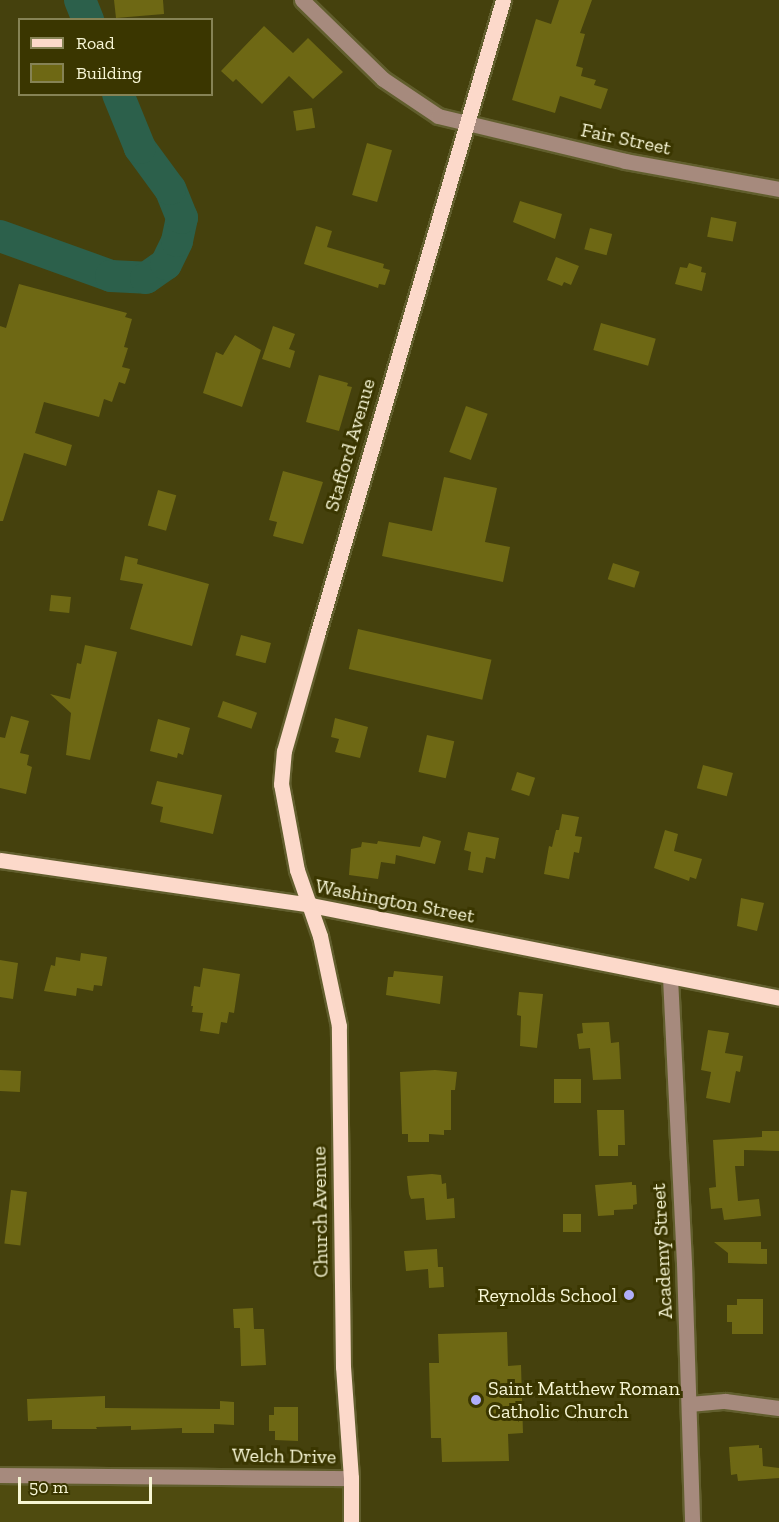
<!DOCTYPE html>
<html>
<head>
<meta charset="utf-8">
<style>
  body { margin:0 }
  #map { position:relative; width:779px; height:1522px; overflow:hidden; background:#45410d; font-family:"Zilla Slab",serif }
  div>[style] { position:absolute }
  .built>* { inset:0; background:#4f4b0f; transform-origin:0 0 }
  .river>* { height:32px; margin:-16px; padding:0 16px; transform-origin:16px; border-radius:16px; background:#2c604b }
  .building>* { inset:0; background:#6e6814; transform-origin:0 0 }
  .roads { filter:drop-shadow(2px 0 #615e2d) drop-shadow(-2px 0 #615e2d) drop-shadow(0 2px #615e2d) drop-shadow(0 -2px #615e2d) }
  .minor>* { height:15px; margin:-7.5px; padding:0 7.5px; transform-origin:7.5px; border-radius:7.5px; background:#a68a7d }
  .major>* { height:15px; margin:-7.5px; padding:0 7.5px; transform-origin:7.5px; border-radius:7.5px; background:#fcd9ca }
  .dots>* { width:16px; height:16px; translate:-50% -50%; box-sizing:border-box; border:3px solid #3a3600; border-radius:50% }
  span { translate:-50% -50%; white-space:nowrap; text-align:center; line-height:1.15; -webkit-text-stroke:6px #3a3600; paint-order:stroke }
  .street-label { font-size:20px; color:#f7f6d5 }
  .poi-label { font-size:20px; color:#f7f6d5 }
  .right { translate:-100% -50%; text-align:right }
  .left { translate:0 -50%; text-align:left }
  .legend { position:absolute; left:18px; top:18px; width:195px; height:78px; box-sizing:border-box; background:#3a3600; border:2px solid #868355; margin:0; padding:8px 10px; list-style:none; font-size:18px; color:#f7f6d5 }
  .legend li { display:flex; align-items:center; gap:12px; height:30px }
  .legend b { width:30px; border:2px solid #868355 }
  .scale { position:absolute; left:18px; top:1477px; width:134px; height:27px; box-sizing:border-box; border:3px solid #f7f6d5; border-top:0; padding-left:8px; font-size:18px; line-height:21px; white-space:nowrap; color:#f7f6d5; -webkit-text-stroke:4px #3a3600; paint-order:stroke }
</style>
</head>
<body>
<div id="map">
  <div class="built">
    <div style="left:0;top:1475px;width:351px;height:47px"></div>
  </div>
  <div class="river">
    <div style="left:80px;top:0;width:22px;rotate:68deg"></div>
    <div style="left:0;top:236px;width:118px;rotate:19.8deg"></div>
    <div style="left:111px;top:276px;width:35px;rotate:3deg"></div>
    <div style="left:146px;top:278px;width:24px;rotate:-35deg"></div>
    <div style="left:166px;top:264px;width:25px;rotate:-64deg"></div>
    <div style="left:177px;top:241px;width:24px;rotate:-78deg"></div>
    <div style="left:182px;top:218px;width:31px;rotate:-112deg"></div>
    <div style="left:170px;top:189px;width:51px;rotate:-126.2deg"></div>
    <div style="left:140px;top:148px;width:58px;rotate:-112.2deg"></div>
  </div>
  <div class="building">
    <div style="clip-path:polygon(114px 0,163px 0,164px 14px,116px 18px)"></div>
    <div style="clip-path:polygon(559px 0,592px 0,580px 33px,585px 34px,576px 66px,583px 68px,581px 76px,596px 80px,594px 85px,608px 89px,601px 109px,560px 96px,555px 113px,512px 100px,536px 19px,551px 24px)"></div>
    <div style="clip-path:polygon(264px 26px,293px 53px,308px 38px,343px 72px,313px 99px,289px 76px,262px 104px,236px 79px,233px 82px,221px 71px)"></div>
    <div style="left:312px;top:108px;width:20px;height:19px;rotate:81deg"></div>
    <div style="left:367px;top:143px;width:26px;height:54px;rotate:16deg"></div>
    <div style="clip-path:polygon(520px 201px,562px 214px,555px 239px,513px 222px)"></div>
    <div style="left:711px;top:217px;width:26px;height:20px;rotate:11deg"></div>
    <div style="clip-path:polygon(316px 226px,332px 231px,327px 247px,384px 264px,383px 268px,390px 270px,385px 285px,379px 284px,378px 288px,304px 264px)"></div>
    <div style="left:590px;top:228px;width:23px;height:22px;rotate:15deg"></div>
    <div style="clip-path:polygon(556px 257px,579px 266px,571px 285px,564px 282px,562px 286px,547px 280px)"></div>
    <div style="clip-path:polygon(689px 263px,702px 267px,701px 272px,706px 273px,702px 291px,675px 284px,680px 267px,687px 268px)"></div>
    <div style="clip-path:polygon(19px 284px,127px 313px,125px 317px,132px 319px,124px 347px,128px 348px,122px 367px,130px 369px,125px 384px,119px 382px,112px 402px,104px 399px,99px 417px,44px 402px,35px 433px,72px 445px,66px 466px,24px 453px,3px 521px,0 521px,0 326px,6px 328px)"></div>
    <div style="left:601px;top:323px;width:57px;height:28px;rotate:16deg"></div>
    <div style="clip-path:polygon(273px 326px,295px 334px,289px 349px,295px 351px,290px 368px,262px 359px)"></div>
    <div style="clip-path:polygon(235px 335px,261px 350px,242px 407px,203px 393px,216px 352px,223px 355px)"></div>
    <div style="clip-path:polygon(319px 375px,348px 383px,347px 386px,352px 387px,339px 431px,306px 422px)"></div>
    <div style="left:466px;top:406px;width:23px;height:49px;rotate:20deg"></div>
    <div style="clip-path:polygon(283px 471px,323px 482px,303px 544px,273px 536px,277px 522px,269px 520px)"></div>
    <div style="clip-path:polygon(444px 477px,497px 488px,485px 542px,510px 547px,503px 582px,382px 556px,389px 522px,432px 531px)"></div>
    <div style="left:158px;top:490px;width:19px;height:37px;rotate:16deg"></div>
    <div style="clip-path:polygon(125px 556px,138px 559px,137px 564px,209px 584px,192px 646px,130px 629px,143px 584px,120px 580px)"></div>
    <div style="left:613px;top:563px;width:28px;height:17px;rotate:18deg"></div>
    <div style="left:51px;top:595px;width:20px;height:16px;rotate:6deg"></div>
    <div style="left:358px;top:629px;width:137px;height:41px;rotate:13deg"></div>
    <div style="left:241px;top:635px;width:31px;height:21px;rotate:15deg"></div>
    <div style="clip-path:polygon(85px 645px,117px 652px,90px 760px,66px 755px,71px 713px,50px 694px,70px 699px,77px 663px,81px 664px)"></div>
    <div style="left:223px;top:701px;width:36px;height:17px;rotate:19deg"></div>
    <div style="clip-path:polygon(11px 716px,29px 721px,20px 753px,29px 755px,27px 765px,32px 767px,26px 794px,0 788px,0 737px,5px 738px)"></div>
    <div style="clip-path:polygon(335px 718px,368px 727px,360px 758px,335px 752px,339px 739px,331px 737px)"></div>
    <div style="clip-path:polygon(158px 719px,190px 728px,183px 755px,178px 753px,177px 758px,150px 751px)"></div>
    <div style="left:427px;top:735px;width:28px;height:38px;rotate:13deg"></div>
    <div style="left:703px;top:765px;width:31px;height:24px;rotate:15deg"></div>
    <div style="left:517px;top:772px;width:19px;height:19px;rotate:18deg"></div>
    <div style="clip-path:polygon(157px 781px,222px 795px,213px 834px,160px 822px,163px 807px,151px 804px)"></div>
    <div style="clip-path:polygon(562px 814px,579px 817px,575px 836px,582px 837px,579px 853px,574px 852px,569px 879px,544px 874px,549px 846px,552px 847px,556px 830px,559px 830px)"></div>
    <div style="clip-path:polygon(665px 830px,678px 834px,674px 851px,702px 859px,696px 879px,690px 877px,689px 881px,654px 868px)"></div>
    <div style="clip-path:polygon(468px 832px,499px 838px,495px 859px,486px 857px,483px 873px,468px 870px,471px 852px,464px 850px)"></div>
    <div style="clip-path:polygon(423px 836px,441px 841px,435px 864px,396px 855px,395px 864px,381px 862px,378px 879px,349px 875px,351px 849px,361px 847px,362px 842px,377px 844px,378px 841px,420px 847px)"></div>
    <div style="clip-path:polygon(741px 898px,764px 903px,757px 931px,737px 926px)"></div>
    <div style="clip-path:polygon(81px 953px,107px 957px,102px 986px,94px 985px,93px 991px,77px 988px,76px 996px,44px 991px,51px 965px,55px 966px,56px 957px,80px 961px)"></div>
    <div style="clip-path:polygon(0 960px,18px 963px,13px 999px,0 997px)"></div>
    <div style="clip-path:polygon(203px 968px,240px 974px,234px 1013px,229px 1012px,227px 1023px,221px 1022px,219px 1034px,200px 1031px,203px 1013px,192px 1012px,193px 1006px,191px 1006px,194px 986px,200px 987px)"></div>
    <div style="clip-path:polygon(394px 971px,443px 976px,440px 1004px,386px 995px,388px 977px,393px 977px)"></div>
    <div style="clip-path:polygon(519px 992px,543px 994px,537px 1048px,520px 1046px,521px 1016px,517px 1015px)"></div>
    <div style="clip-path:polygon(609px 1022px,611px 1043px,619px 1042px,621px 1079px,593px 1080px,590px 1048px,579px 1049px,577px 1034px,583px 1033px,582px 1023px)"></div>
    <div style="clip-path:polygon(708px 1030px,729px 1033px,725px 1053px,743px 1056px,740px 1072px,736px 1071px,730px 1103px,706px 1098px,711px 1072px,701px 1070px)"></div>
    <div style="left:0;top:1070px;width:21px;height:21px;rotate:3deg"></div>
    <div style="clip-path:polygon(435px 1070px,457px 1072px,455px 1090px,451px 1090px,451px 1130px,444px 1130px,444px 1135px,429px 1134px,429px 1142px,408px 1142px,408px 1134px,402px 1134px,400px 1072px)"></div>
    <div style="left:554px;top:1079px;width:27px;height:24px"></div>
    <div style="clip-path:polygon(597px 1110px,624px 1110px,625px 1145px,618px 1145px,618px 1156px,599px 1156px)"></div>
    <div style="clip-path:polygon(762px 1131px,779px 1131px,779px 1151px,744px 1150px,744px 1166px,735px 1166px,738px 1201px,759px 1199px,761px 1216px,724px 1220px,722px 1208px,711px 1209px,709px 1188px,716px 1187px,713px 1140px,762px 1137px)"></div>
    <div style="clip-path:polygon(432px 1174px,441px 1175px,442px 1184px,446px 1183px,447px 1199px,454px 1198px,455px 1218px,426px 1220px,424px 1198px,411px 1199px,409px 1194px,407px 1176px)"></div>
    <div style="clip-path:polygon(632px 1182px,632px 1185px,636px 1185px,637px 1204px,633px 1205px,633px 1209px,614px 1210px,614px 1215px,598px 1216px,595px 1185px)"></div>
    <div style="left:11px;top:1190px;width:16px;height:54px;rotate:7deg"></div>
    <div style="left:563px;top:1214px;width:18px;height:18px"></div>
    <div style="clip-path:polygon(714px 1242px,761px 1242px,761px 1249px,767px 1249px,767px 1264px,728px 1263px,728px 1253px)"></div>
    <div style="clip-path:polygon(437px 1249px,438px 1267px,443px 1267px,444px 1287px,429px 1288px,428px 1269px,406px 1271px,404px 1251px)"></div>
    <div style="clip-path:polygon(737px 1299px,763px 1299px,763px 1334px,732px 1334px,732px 1322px,727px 1322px,727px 1305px,737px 1305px)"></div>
    <div style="clip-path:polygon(253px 1308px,254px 1329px,264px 1329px,266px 1365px,241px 1366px,240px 1328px,234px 1328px,233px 1309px)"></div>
    <div style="clip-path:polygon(507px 1332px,508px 1366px,521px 1365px,523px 1433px,508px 1434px,509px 1461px,442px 1462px,441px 1438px,431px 1438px,429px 1363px,439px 1363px,438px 1334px)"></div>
    <div style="clip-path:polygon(105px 1396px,105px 1408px,220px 1409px,220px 1401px,234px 1402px,234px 1425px,214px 1424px,214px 1433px,182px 1433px,182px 1428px,131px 1430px,131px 1426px,96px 1427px,97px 1429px,52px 1429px,52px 1420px,28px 1421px,27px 1399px)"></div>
    <div style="clip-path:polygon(274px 1407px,298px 1407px,298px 1441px,275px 1440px,275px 1431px,269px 1431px,269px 1415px,274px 1415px)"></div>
    <div style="clip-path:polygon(759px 1445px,759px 1448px,762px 1448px,763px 1466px,779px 1468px,779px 1478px,738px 1481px,737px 1474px,731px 1475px,729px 1447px)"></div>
  </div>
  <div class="roads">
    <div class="minor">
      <div style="left:302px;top:0;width:113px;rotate:44.3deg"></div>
      <div style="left:383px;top:79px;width:66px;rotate:33.9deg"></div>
      <div style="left:438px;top:116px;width:192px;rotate:13.5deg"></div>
      <div style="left:625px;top:161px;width:157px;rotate:10.3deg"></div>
      <div style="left:670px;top:977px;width:286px;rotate:87.2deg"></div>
      <div style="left:684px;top:1263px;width:259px;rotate:88.2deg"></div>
      <div style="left:689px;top:1404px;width:36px;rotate:-5deg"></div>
      <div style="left:725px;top:1401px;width:54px;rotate:7.4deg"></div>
      <div style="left:0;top:1475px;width:351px;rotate:0.5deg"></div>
    </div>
    <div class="major">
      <div style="left:0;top:860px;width:314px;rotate:8.2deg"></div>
      <div style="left:311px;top:905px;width:477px;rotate:11.2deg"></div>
      <div style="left:351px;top:1522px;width:44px;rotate:-90deg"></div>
      <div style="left:351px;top:1478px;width:111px;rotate:-94.1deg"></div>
      <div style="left:343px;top:1367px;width:341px;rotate:-90.7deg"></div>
      <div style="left:339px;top:1026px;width:92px;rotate:-101.9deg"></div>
      <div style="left:320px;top:936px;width:70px;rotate:-109.2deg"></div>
      <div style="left:297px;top:870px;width:87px;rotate:-100.5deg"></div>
      <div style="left:281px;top:784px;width:33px;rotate:-85deg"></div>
      <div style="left:284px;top:751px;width:121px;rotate:-74.1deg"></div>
      <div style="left:317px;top:635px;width:662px;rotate:-73.67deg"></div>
    </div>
  </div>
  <div class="dots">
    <div style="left:629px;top:1295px;background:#b0aefa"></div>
    <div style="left:476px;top:1400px;background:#b0aefa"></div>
  </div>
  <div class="street-label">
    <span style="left:626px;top:139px;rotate:12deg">Fair Street</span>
    <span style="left:350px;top:445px;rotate:-74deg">Stafford Avenue</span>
    <span style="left:395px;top:901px;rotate:11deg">Washington Street</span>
    <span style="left:320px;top:1212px;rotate:-91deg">Church Avenue</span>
    <span style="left:662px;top:1251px;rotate:-93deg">Academy Street</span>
    <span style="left:284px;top:1456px;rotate:1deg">Welch Drive</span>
  </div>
  <div class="poi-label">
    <span class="right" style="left:617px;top:1295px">Reynolds School</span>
    <span class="left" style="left:488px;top:1400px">Saint Matthew Roman<br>Catholic Church</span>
  </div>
  <ul class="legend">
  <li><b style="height:8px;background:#fcd9ca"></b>Road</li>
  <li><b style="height:16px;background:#6e6814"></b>Building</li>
  </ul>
  <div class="scale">50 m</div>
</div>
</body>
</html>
